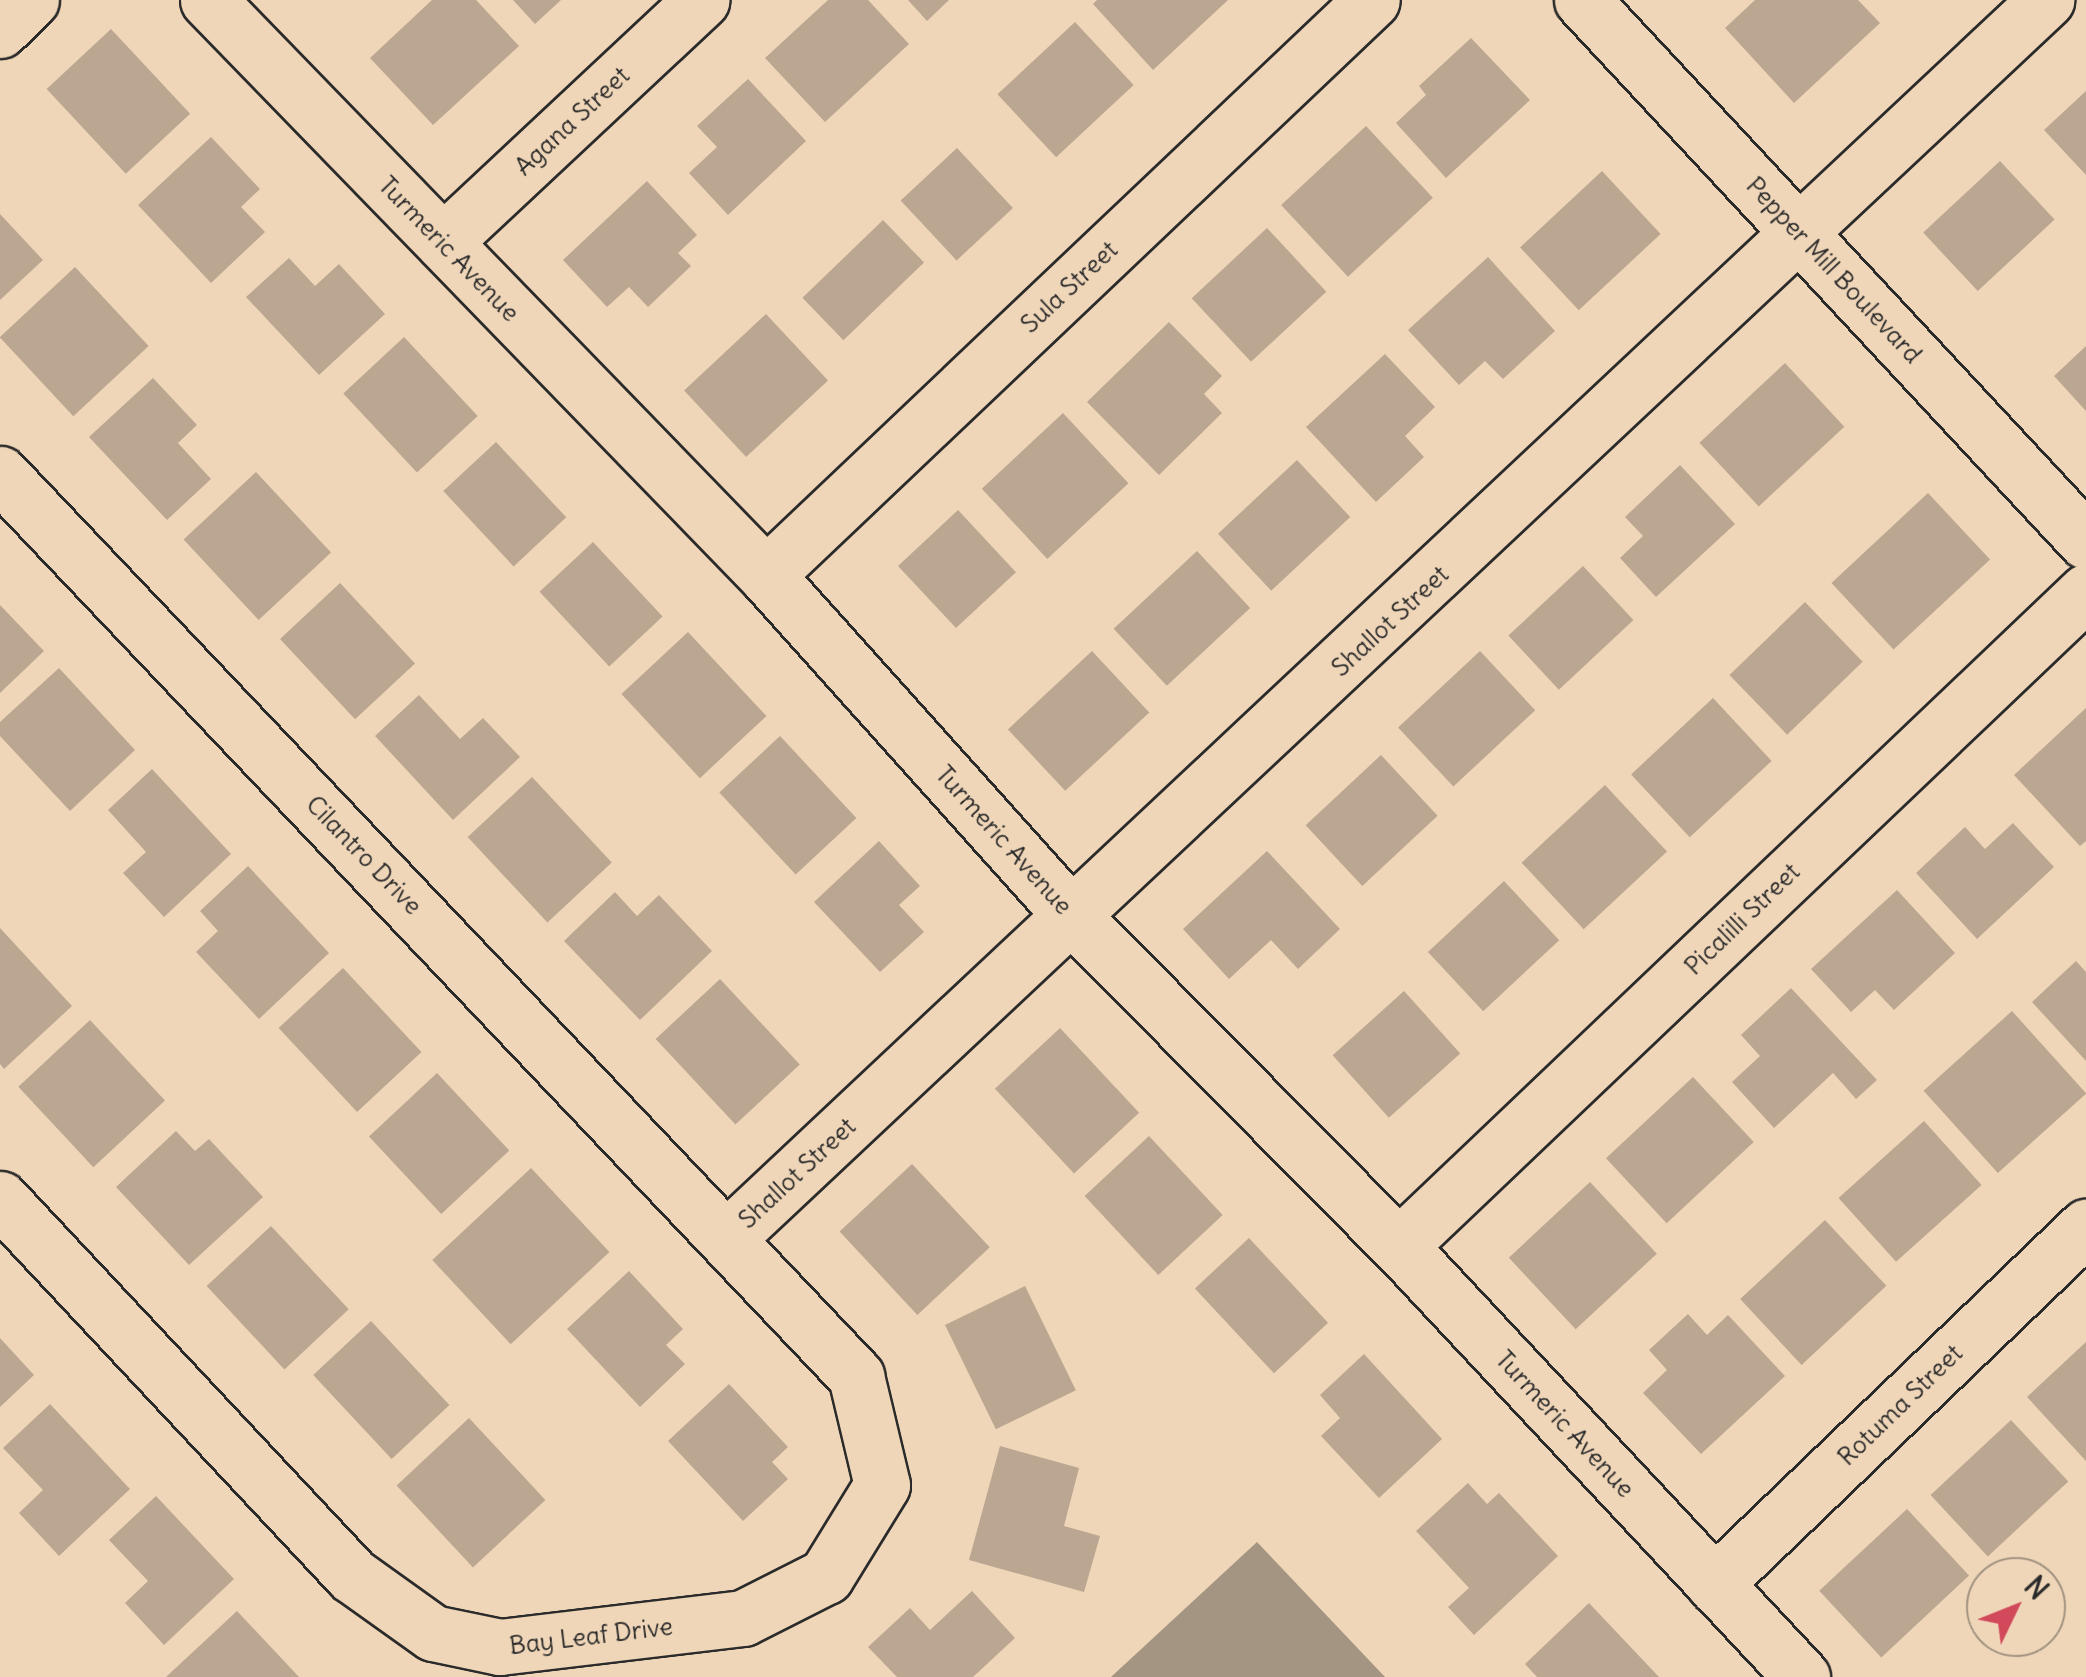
<!DOCTYPE html>
<html>
<head>
<meta charset="utf-8">
<style>
  body { margin:0 }
  #map { position:relative; width:2086px; height:1677px; overflow:hidden; background:#f0d6b8; font-family:Delius,sans-serif }
  div>[style] { position:absolute }
  .water>* { inset:0; background:#a49582 }
  .building>* { inset:0; background:#baa691; transform-origin:0 0 }
  .roads { filter:drop-shadow(2px 0 #2b2b2b) drop-shadow(-2px 0 #2b2b2b) drop-shadow(0 2px #2b2b2b) drop-shadow(0 -2px #2b2b2b) }
  .minor>* { height:55px; margin:-27.5px; padding:0 27.5px; transform-origin:27.5px; border-radius:27.5px; background:#f0d6b8 }
  span { translate:-50% -50%; white-space:nowrap; text-align:center; line-height:1.15; -webkit-text-stroke:10px #f0d6b8; paint-order:stroke }
  .street-label { font-size:25px; color:#2b2b2b }
  .north { position:absolute; left:1966px; top:1557px; width:100px; height:100px; box-sizing:border-box; background:#f0d6b8; border:2px solid #a19280; border-radius:50%; rotate:47deg; font-size:28px; font-weight:700; line-height:40px; text-align:center; color:#2b2b2b }
  .north::after { content:''; display:block; margin:auto; width:35px; height:45px; background:#d1495b; clip-path:polygon(50% 0,100% 100%,50% 72%,0 100%) }
</style>
</head>
<body>
<div id="map">
  <div class="water">
    <div style="clip-path:polygon(1257px 1542px,1385px 1677px,1111px 1677px)"></div>
  </div>
  <div class="building">
    <div style="clip-path:polygon(432px 0,476px 0,519px 46px,433px 125px,370px 58px)"></div>
    <div style="clip-path:polygon(513px 0,561px 0,535px 24px)"></div>
    <div style="clip-path:polygon(828px 0,868px 0,909px 44px,825px 122px,765px 58px)"></div>
    <div style="clip-path:polygon(908px 0,949px 0,927px 21px)"></div>
    <div style="clip-path:polygon(1097px 0,1228px 0,1153px 70px,1093px 4px)"></div>
    <div style="clip-path:polygon(1755px 0,1858px 0,1880px 23px,1794px 103px,1725px 28px)"></div>
    <div style="left:1075px;top:22px;width:86px;height:106px;rotate:47deg"></div>
    <div style="left:111px;top:29px;width:116px;height:88px;rotate:47deg"></div>
    <div style="clip-path:polygon(1471px 38px,1530px 100px,1446px 178px,1396px 123px,1426px 95px,1419px 86px)"></div>
    <div style="clip-path:polygon(748px 79px,806px 141px,728px 215px,689px 173px,717px 147px,697px 126px)"></div>
    <div style="clip-path:polygon(2086px 91px,2086px 175px,2044px 130px)"></div>
    <div style="left:1366px;top:126px;width:98px;height:116px;rotate:47deg"></div>
    <div style="clip-path:polygon(211px 137px,260px 189px,241px 207px,265px 232px,211px 283px,138px 205px)"></div>
    <div style="left:957px;top:148px;width:82px;height:77px;rotate:47deg"></div>
    <div style="left:2000px;top:161px;width:80px;height:105px;rotate:47deg"></div>
    <div style="left:1602px;top:171px;width:86px;height:112px;rotate:47deg"></div>
    <div style="clip-path:polygon(647px 181px,697px 235px,678px 253px,691px 266px,648px 307px,629px 287px,607px 307px,563px 260px)"></div>
    <div style="clip-path:polygon(0 214px,43px 260px,0 300px)"></div>
    <div style="left:883px;top:220px;width:59px;height:112px;rotate:46deg"></div>
    <div style="left:1267px;top:228px;width:87px;height:103px;rotate:47deg"></div>
    <div style="clip-path:polygon(1488px 257px,1555px 331px,1503px 379px,1485px 361px,1459px 385px,1408px 330px)"></div>
    <div style="clip-path:polygon(289px 258px,315px 286px,339px 264px,385px 314px,319px 375px,246px 297px)"></div>
    <div style="left:75px;top:267px;width:108px;height:103px;rotate:47deg"></div>
    <div style="left:766px;top:314px;width:91px;height:112px;rotate:47deg"></div>
    <div style="clip-path:polygon(1169px 322px,1222px 376px,1204px 394px,1222px 413px,1159px 475px,1087px 402px)"></div>
    <div style="left:404px;top:337px;width:108px;height:83px;rotate:47deg"></div>
    <div style="clip-path:polygon(2086px 346px,2086px 411px,2054px 376px)"></div>
    <div style="clip-path:polygon(1385px 354px,1435px 407px,1405px 436px,1424px 457px,1376px 502px,1306px 427px)"></div>
    <div style="left:1785px;top:363px;width:87px;height:117px;rotate:47deg"></div>
    <div style="clip-path:polygon(153px 378px,197px 425px,178px 443px,211px 479px,167px 520px,89px 437px)"></div>
    <div style="left:1063px;top:413px;width:96px;height:111px;rotate:47deg"></div>
    <div style="left:496px;top:442px;width:103px;height:72px;rotate:47deg"></div>
    <div style="left:1297px;top:460px;width:78px;height:108px;rotate:47deg"></div>
    <div style="clip-path:polygon(1680px 465px,1735px 524px,1656px 597px,1620px 558px,1643px 536px,1625px 517px)"></div>
    <div style="left:256px;top:472px;width:110px;height:99px;rotate:47deg"></div>
    <div style="left:1928px;top:493px;width:91px;height:132px;rotate:47deg"></div>
    <div style="left:958px;top:510px;width:85px;height:82px;rotate:47deg"></div>
    <div style="left:593px;top:542px;width:102px;height:73px;rotate:47deg"></div>
    <div style="left:1197px;top:551px;width:78px;height:114px;rotate:47deg"></div>
    <div style="left:1583px;top:566px;width:74px;height:102px;rotate:47deg"></div>
    <div style="left:340px;top:583px;width:110px;height:82px;rotate:47deg"></div>
    <div style="left:1805px;top:602px;width:83px;height:105px;rotate:46deg"></div>
    <div style="clip-path:polygon(0 605px,44px 651px,0 693px)"></div>
    <div style="left:688px;top:632px;width:115px;height:91px;rotate:47deg"></div>
    <div style="left:1092px;top:651px;width:84px;height:115px;rotate:47deg"></div>
    <div style="left:1480px;top:651px;width:81px;height:112px;rotate:47deg"></div>
    <div style="clip-path:polygon(59px 668px,135px 750px,70px 811px,0 736px,0 722px)"></div>
    <div style="clip-path:polygon(419px 695px,460px 739px,483px 718px,520px 757px,453px 820px,375px 736px)"></div>
    <div style="left:1713px;top:698px;width:86px;height:112px;rotate:47deg"></div>
    <div style="clip-path:polygon(2086px 708px,2086px 841px,2080px 846px,2014px 775px)"></div>
    <div style="left:780px;top:736px;width:112px;height:83px;rotate:47deg"></div>
    <div style="left:1381px;top:755px;width:83px;height:103px;rotate:47deg"></div>
    <div style="clip-path:polygon(152px 769px,231px 854px,164px 917px,123px 873px,146px 852px,108px 810px)"></div>
    <div style="left:532px;top:777px;width:117px;height:88px;rotate:47deg"></div>
    <div style="left:1605px;top:785px;width:91px;height:114px;rotate:47deg"></div>
    <div style="clip-path:polygon(2013px 823px,2054px 867px,1977px 939px,1916px 873px,1965px 827px,1985px 849px)"></div>
    <div style="clip-path:polygon(879px 841px,920px 886px,899px 905px,924px 932px,880px 972px,814px 902px)"></div>
    <div style="clip-path:polygon(1267px 851px,1340px 929px,1298px 969px,1271px 940px,1229px 979px,1183px 929px)"></div>
    <div style="clip-path:polygon(248px 866px,329px 953px,259px 1019px,196px 952px,218px 931px,200px 911px)"></div>
    <div style="left:1504px;top:881px;width:81px;height:104px;rotate:47deg"></div>
    <div style="clip-path:polygon(1897px 890px,1955px 953px,1894px 1010px,1875px 990px,1851px 1012px,1811px 969px)"></div>
    <div style="clip-path:polygon(615px 892px,637px 916px,659px 895px,712px 951px,640px 1020px,564px 941px)"></div>
    <div style="clip-path:polygon(0 928px,72px 1006px,4px 1069px,0 1064px)"></div>
    <div style="clip-path:polygon(2076px 961px,2086px 972px,2086px 1061px,2032px 1002px)"></div>
    <div style="left:343px;top:968px;width:115px;height:88px;rotate:47deg"></div>
    <div style="left:720px;top:979px;width:117px;height:88px;rotate:47deg"></div>
    <div style="clip-path:polygon(1791px 988px,1877px 1080px,1856px 1099px,1833px 1073px,1774px 1128px,1732px 1082px,1760px 1056px,1741px 1035px)"></div>
    <div style="left:1404px;top:991px;width:84px;height:96px;rotate:48deg"></div>
    <div style="left:2012px;top:1011px;width:111px;height:119px;rotate:48deg"></div>
    <div style="left:90px;top:1020px;width:110px;height:98px;rotate:47deg"></div>
    <div style="left:1060px;top:1028px;width:116px;height:89px;rotate:47deg"></div>
    <div style="left:437px;top:1073px;width:106px;height:93px;rotate:47deg"></div>
    <div style="left:1693px;top:1077px;width:89px;height:119px;rotate:47deg"></div>
    <div style="left:1924px;top:1121px;width:86px;height:115px;rotate:48deg"></div>
    <div style="clip-path:polygon(176px 1131px,195px 1151px,209px 1139px,263px 1197px,189px 1265px,116px 1187px)"></div>
    <div style="left:1149px;top:1136px;width:108px;height:88px;rotate:47deg"></div>
    <div style="left:912px;top:1164px;width:114px;height:99px;rotate:47deg"></div>
    <div style="left:531px;top:1168px;width:115px;height:135px;rotate:47deg"></div>
    <div style="left:1590px;top:1182px;width:98px;height:111px;rotate:47deg"></div>
    <div style="left:1825px;top:1220px;width:90px;height:116px;rotate:47deg"></div>
    <div style="left:271px;top:1226px;width:114px;height:88px;rotate:47deg"></div>
    <div style="left:1249px;top:1238px;width:116px;height:74px;rotate:47deg"></div>
    <div style="clip-path:polygon(629px 1271px,683px 1329px,666px 1345px,685px 1364px,640px 1407px,567px 1329px)"></div>
    <div style="left:1025px;top:1286px;width:116px;height:89px;rotate:64deg"></div>
    <div style="clip-path:polygon(1688px 1314px,1707px 1335px,1728px 1315px,1785px 1376px,1701px 1454px,1643px 1393px,1667px 1370px,1649px 1350px)"></div>
    <div style="left:371px;top:1321px;width:115px;height:79px;rotate:47deg"></div>
    <div style="clip-path:polygon(0 1338px,34px 1375px,0 1407px)"></div>
    <div style="clip-path:polygon(2086px 1342px,2086px 1461px,2027px 1397px)"></div>
    <div style="clip-path:polygon(1364px 1354px,1442px 1439px,1379px 1498px,1321px 1436px,1340px 1418px,1320px 1395px)"></div>
    <div style="clip-path:polygon(729px 1384px,788px 1447px,772px 1462px,788px 1479px,743px 1521px,668px 1441px)"></div>
    <div style="clip-path:polygon(50px 1404px,130px 1489px,59px 1556px,19px 1513px,43px 1490px,3px 1448px)"></div>
    <div style="left:469px;top:1418px;width:112px;height:99px;rotate:47deg"></div>
    <div style="left:2011px;top:1420px;width:84px;height:110px;rotate:47deg"></div>
    <div style="clip-path:polygon(1000px 1446px,1079px 1468px,1064px 1526px,1100px 1536px,1084px 1592px,969px 1560px)"></div>
    <div style="clip-path:polygon(1468px 1483px,1487px 1504px,1499px 1493px,1558px 1556px,1474px 1635px,1448px 1607px,1469px 1588px,1416px 1531px)"></div>
    <div style="clip-path:polygon(156px 1496px,234px 1579px,164px 1645px,125px 1603px,148px 1581px,109px 1540px)"></div>
    <div style="left:1907px;top:1509px;width:91px;height:120px;rotate:47deg"></div>
    <div style="clip-path:polygon(972px 1591px,1015px 1638px,973px 1677px,897px 1677px,868px 1647px,910px 1608px,930px 1630px)"></div>
    <div style="clip-path:polygon(1589px 1603px,1659px 1677px,1537px 1677px,1525px 1664px)"></div>
    <div style="clip-path:polygon(237px 1611px,299px 1677px,166px 1677px)"></div>
  </div>
  <div class="roads">
    <div class="minor">
      <div style="left:208px;top:0;width:801px;rotate:45.86deg"></div>
      <div style="left:766px;top:575px;width:461px;rotate:48.1deg"></div>
      <div style="left:1074px;top:918px;width:462px;rotate:45.3deg"></div>
      <div style="left:1399px;top:1246px;width:590px;rotate:46.92deg"></div>
      <div style="left:1582px;top:0;width:739px;rotate:47.03deg"></div>
      <div style="left:0;top:30px;width:43px;rotate:-44.1deg"></div>
      <div style="left:443px;top:242px;width:354px;rotate:-43.1deg"></div>
      <div style="left:0;top:474px;width:1244px;rotate:46.5deg"></div>
      <div style="left:856px;top:1376px;width:112px;rotate:76.6deg"></div>
      <div style="left:882px;top:1485px;width:107px;rotate:121.6deg"></div>
      <div style="left:826px;top:1576px;width:93px;rotate:153.2deg"></div>
      <div style="left:743px;top:1618px;width:245px;rotate:173.2deg"></div>
      <div style="left:500px;top:1647px;width:68px;rotate:-168.2deg"></div>
      <div style="left:433px;top:1633px;width:100px;rotate:-144.4deg"></div>
      <div style="left:352px;top:1575px;width:515px;rotate:-133.11deg"></div>
      <div style="left:766px;top:575px;width:835px;rotate:-43.5deg"></div>
      <div style="left:728px;top:1237px;width:1808px;rotate:-43.18deg"></div>
      <div style="left:1399px;top:1246px;width:949px;rotate:-43.59deg"></div>
      <div style="left:1714px;top:1584px;width:516px;rotate:-43.82deg"></div>
    </div>
  </div>
  <div class="street-label">
    <span style="left:572px;top:121px;rotate:-43deg">Agana Street</span>
    <span style="left:449px;top:249px;rotate:46deg">Turmeric Avenue</span>
    <span style="left:1834px;top:270px;rotate:47deg">Pepper Mill Boulevard</span>
    <span style="left:1069px;top:287px;rotate:-43deg">Sula Street</span>
    <span style="left:1390px;top:621px;rotate:-43deg">Shallot Street</span>
    <span style="left:1004px;top:840px;rotate:48deg">Turmeric Avenue</span>
    <span style="left:364px;top:855px;rotate:46deg">Cilantro Drive</span>
    <span style="left:1742px;top:919px;rotate:-44deg">Picalilli Street</span>
    <span style="left:797px;top:1173px;rotate:-43deg">Shallot Street</span>
    <span style="left:1900px;top:1405px;rotate:-44deg">Rotuma Street</span>
    <span style="left:1565px;top:1424px;rotate:47deg">Turmeric Avenue</span>
    <span style="left:591px;top:1636px;rotate:-7deg">Bay Leaf Drive</span>
  </div>
  <div class="north">N</div>
</div>
</body>
</html>
